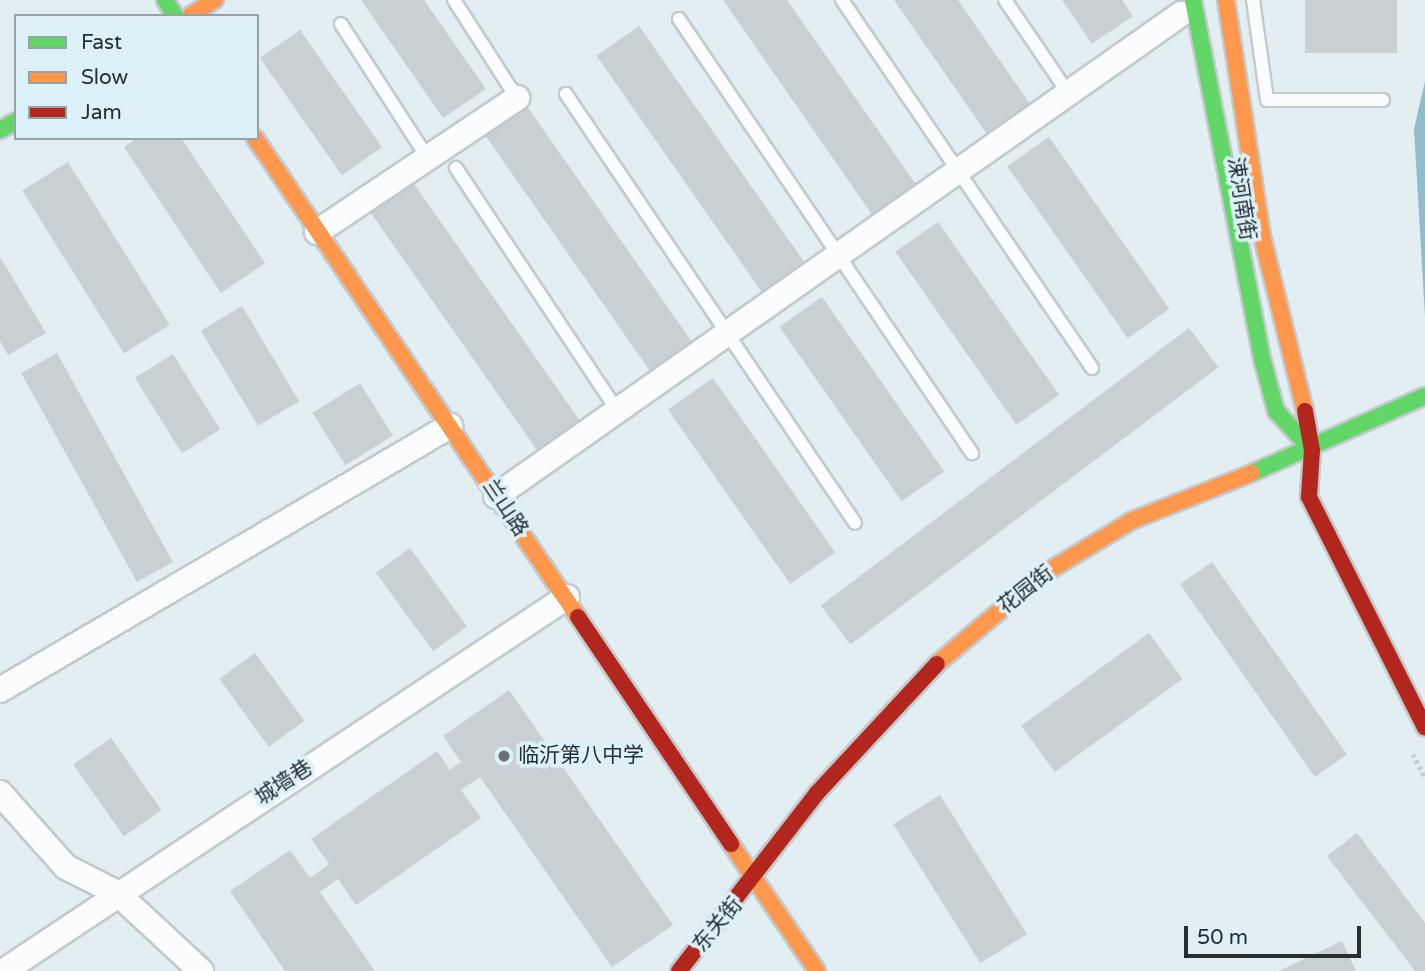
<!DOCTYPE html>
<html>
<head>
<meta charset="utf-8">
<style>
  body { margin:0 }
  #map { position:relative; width:1425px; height:971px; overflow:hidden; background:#e3eef2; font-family:"Varela Round","Noto Sans SC",sans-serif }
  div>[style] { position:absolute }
  .water>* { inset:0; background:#90bccb }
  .building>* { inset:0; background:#c8d0d4; transform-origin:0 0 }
  .path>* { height:4.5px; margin-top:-2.25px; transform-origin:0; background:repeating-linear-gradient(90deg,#c8cbcd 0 3.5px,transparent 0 7px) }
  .roads { filter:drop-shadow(2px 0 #c2cacd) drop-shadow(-2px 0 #c2cacd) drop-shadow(0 2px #c2cacd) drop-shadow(0 -2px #c2cacd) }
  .lane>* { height:12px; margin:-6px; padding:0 6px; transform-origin:6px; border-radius:6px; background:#fbfcfd }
  .street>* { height:24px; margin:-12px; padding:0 12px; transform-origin:12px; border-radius:12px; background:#fbfcfd }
  .fast>* { height:16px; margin:-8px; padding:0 8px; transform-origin:8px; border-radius:8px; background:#63d668 }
  .slow>* { height:16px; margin:-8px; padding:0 8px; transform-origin:8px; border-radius:8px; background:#ff974d }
  .jam>* { height:16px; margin:-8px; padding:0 8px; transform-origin:8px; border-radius:8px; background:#b3261e }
  .dots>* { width:19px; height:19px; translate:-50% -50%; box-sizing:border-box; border:4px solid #ddf1f8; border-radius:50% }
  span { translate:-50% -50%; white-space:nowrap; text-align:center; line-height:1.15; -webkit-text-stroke:7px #ddf1f8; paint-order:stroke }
  .street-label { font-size:21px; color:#262e30 }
  .poi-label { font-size:21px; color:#262e30 }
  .left { translate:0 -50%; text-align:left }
  .legend { position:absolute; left:14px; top:14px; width:245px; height:126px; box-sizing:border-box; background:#ddf1f8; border:2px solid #94a3a8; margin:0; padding:9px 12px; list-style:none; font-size:21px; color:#262e30 }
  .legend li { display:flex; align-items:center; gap:14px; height:35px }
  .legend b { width:35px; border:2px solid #94a3a8 }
  .scale { position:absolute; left:1184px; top:926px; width:177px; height:32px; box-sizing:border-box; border:4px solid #262e30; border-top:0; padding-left:9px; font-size:21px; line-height:24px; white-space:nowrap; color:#262e30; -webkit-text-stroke:5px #ddf1f8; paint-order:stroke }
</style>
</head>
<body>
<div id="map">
  <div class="water">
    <div style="clip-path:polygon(1425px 81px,1425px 316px,1414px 129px)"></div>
  </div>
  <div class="building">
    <div style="clip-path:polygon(361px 0,424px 0,486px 89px,443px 118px)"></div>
    <div style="clip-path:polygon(723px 0,787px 0,917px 186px,873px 216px)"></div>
    <div style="clip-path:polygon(894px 0,958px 0,1032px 107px,989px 137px)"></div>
    <div style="clip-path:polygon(1062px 0,1122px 0,1133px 16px,1092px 44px)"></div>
    <div style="left:1305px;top:0;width:92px;height:53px"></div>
    <div style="left:639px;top:26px;width:296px;height:52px;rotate:55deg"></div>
    <div style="left:300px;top:30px;width:143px;height:49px;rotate:55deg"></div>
    <div style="left:524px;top:102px;width:295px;height:51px;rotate:55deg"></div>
    <div style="left:1049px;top:137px;width:210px;height:51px;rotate:55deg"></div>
    <div style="clip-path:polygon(137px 138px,181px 138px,265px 263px,221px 293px,124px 147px)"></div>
    <div style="left:68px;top:162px;width:192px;height:54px;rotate:58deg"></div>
    <div style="left:412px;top:181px;width:295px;height:52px;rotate:55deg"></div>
    <div style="left:938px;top:222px;width:211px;height:52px;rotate:55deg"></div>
    <div style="clip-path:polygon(0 257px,46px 333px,8px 355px,0 341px)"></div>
    <div style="left:822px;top:297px;width:213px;height:52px;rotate:55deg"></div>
    <div style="left:242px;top:306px;width:111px;height:48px;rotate:59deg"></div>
    <div style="left:1189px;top:328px;width:49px;height:461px;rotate:53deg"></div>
    <div style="left:57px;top:353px;width:239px;height:41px;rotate:61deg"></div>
    <div style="left:173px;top:354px;width:89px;height:45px;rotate:58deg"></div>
    <div style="left:713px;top:378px;width:213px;height:55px;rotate:55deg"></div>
    <div style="left:360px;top:383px;width:62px;height:56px;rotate:58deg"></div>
    <div style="left:410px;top:548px;width:97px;height:42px;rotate:54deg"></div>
    <div style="left:1212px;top:562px;width:235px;height:39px;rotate:55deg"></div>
    <div style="left:1149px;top:633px;width:57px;height:158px;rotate:54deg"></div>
    <div style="left:255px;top:653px;width:84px;height:44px;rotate:54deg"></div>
    <div style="clip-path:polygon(509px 690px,673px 925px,612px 967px,480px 777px,461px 790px,481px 818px,356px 905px,338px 879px,320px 892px,375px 971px,285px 971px,230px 891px,290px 850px,310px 878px,329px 864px,311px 839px,437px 751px,450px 770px,461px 762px,443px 736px)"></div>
    <div style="left:111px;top:738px;width:88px;height:46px;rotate:55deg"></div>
    <div style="left:940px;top:795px;width:164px;height:55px;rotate:58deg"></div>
    <div style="clip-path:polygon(1357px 833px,1425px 923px,1425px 971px,1415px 971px,1327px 856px)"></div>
    <div style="clip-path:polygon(1342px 941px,1356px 971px,1279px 971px)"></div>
  </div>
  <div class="path">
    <div style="left:1413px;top:754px;width:27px;rotate:63deg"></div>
  </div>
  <div class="roads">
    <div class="lane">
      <div style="left:454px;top:0;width:117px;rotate:57.3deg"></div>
      <div style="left:842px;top:0;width:445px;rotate:55.8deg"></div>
      <div style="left:1005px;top:0;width:114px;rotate:55.8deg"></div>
      <div style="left:1253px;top:0;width:101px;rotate:82deg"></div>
      <div style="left:1267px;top:100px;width:116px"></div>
      <div style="left:679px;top:19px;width:524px;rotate:55.98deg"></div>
      <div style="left:341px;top:24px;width:158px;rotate:57.1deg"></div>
      <div style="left:566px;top:94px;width:517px;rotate:56.03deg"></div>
      <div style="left:456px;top:168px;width:293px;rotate:56.4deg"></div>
    </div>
    <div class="street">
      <div style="left:317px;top:232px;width:241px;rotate:-33.8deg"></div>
      <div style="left:496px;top:496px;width:838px;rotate:-35.13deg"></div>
      <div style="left:0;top:690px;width:522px;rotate:-30.4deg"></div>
      <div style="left:0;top:793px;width:99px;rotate:48.3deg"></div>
      <div style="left:66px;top:867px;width:57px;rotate:27deg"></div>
      <div style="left:117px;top:893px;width:115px;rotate:42.9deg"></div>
      <div style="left:4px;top:971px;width:676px;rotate:-33.6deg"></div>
    </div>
    <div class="fast">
      <div style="left:165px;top:0;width:19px;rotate:58deg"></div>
      <div style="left:1193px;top:0;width:369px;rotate:79.1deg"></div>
      <div style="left:1263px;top:362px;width:51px;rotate:75.1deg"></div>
      <div style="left:1276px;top:411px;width:53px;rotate:47.3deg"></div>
      <div style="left:0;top:130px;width:18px;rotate:-29deg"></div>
      <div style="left:1252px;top:473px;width:189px;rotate:-24deg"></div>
    </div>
    <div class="slow">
      <div style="left:1226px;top:0;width:239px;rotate:81.3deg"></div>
      <div style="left:1262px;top:236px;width:180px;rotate:76.2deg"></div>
      <div style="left:190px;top:16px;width:30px;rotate:-33deg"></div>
      <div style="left:255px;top:138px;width:578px;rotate:56.01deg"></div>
      <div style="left:937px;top:664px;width:138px;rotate:-40.3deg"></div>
      <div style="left:1042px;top:575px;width:104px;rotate:-31.2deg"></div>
      <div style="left:1131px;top:521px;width:130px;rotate:-21.6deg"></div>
      <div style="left:731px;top:844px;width:153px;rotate:55.9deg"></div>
    </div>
    <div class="jam">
      <div style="left:1305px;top:411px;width:40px;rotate:80deg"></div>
      <div style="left:1312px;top:450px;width:47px;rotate:93.7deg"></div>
      <div style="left:1309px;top:497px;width:258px;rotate:63.3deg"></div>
      <div style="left:578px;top:617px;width:274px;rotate:56deg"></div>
      <div style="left:679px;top:971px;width:225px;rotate:-52.2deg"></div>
      <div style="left:817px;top:793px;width:176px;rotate:-47.1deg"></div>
    </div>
  </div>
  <div class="dots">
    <div style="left:504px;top:756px;background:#687174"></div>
  </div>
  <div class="street-label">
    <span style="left:1241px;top:199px;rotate:81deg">涑河南街</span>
    <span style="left:505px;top:508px;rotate:56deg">兰山路</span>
    <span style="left:1026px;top:590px;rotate:-38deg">花园街</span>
    <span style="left:284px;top:783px;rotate:-33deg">城墙巷</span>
    <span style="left:718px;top:925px;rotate:-50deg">东关街</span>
  </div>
  <div class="poi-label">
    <span class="left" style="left:518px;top:756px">临沂第八中学</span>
  </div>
  <ul class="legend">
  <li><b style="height:9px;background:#63d668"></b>Fast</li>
  <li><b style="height:9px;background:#ff974d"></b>Slow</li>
  <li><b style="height:9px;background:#b3261e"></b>Jam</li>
  </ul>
  <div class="scale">50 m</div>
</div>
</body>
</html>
